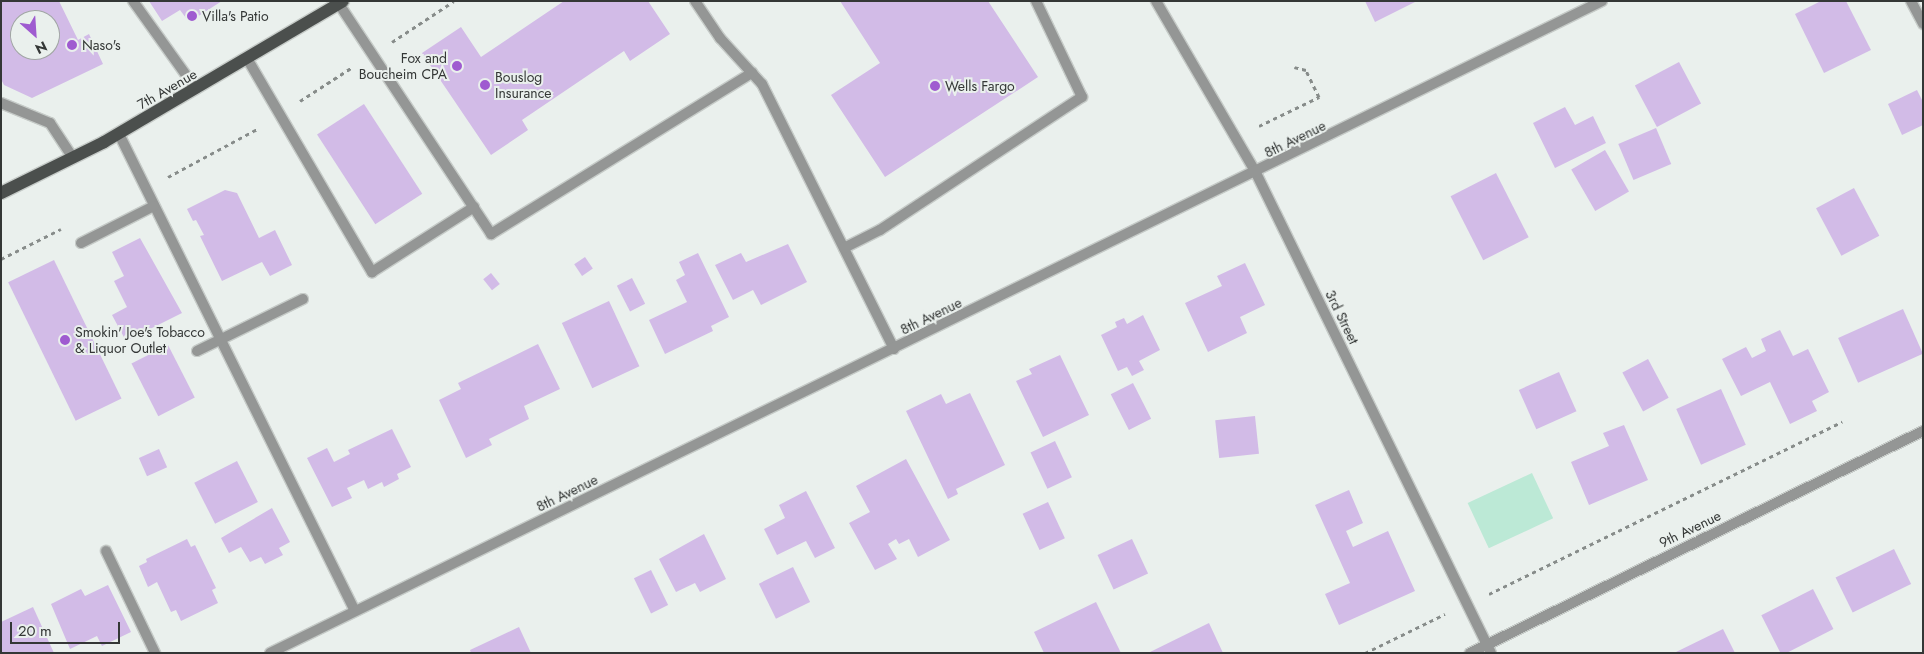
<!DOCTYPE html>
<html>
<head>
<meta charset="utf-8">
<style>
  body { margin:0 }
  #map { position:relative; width:1924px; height:654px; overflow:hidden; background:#eaf0ed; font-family:Jost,sans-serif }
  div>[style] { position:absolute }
  .green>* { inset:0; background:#bce9d6; transform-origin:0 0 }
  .building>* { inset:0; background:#d2bbe7; transform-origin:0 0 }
  .path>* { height:3px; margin-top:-1.5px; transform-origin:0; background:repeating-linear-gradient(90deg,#878c8a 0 4px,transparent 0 8px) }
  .roads { filter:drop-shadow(1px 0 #c6cbc8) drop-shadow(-1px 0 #c6cbc8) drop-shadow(0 1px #c6cbc8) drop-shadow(0 -1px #c6cbc8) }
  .service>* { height:10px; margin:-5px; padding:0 5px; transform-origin:5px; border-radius:5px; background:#949695 }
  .minor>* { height:10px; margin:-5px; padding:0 5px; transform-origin:5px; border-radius:5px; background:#949695 }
  .primary>* { height:12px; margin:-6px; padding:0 6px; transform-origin:6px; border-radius:6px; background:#4b4f4d }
  .dots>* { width:14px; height:14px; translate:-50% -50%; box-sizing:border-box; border:2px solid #eaf0ed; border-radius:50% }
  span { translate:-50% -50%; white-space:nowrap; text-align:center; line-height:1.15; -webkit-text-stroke:4px #eaf0ed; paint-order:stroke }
  .poi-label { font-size:14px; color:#343736 }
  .left { translate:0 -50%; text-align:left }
  .right { translate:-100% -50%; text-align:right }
  .street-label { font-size:14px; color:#343736 }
  .frame { position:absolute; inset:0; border:2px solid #343736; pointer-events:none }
  .north { position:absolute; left:10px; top:10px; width:50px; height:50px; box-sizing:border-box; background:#eaf0ed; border:1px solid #a1a6a4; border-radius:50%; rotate:154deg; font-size:14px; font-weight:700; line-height:20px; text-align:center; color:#343736 }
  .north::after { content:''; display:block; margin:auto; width:18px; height:22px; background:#9f5bd0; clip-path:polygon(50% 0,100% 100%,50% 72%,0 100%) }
  .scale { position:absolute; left:10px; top:622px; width:110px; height:22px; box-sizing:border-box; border:2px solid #343736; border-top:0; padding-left:6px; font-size:15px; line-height:18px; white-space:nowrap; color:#343736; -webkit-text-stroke:4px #eaf0ed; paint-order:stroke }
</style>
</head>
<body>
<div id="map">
  <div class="green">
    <div style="left:1532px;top:473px;width:50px;height:71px;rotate:65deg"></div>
  </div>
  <div class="building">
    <div style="clip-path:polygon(evenodd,1px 1px,59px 1px,78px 40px,89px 34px,103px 64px,32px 98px,4px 85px,1px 79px,1px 1px,20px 20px,50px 20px,50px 50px,20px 50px,20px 20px)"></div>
    <div style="clip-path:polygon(149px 1px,222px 1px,189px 22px,180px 10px,162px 21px)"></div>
    <div style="clip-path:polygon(564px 1px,648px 1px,670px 34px,630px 61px,624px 51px,522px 120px,528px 130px,491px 155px,422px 53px,461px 27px,481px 57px)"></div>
    <div style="clip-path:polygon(840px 1px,988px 1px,1038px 77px,885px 177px,831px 95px,880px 63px)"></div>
    <div style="clip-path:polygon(1365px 1px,1417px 1px,1375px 22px)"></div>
    <div style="clip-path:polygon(1821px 1px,1846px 1px,1871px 50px,1824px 73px,1795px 14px)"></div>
    <div style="left:1679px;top:62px;width:47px;height:50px;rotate:62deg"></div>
    <div style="clip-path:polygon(1917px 90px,1923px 102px,1923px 125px,1902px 135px,1888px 104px)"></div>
    <div style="left:364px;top:104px;width:107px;height:56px;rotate:57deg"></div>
    <div style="clip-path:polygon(1565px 107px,1575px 125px,1593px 116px,1606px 143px,1555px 168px,1533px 123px)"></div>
    <div style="left:1656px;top:128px;width:39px;height:41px;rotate:67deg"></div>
    <div style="left:1605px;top:150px;width:48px;height:39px;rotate:60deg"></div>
    <div style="left:1496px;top:173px;width:72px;height:51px;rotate:63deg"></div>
    <div style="left:1854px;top:188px;width:54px;height:43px;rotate:62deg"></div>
    <div style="clip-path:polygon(225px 190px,237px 193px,259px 238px,275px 230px,292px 265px,270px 276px,262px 262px,222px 281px,200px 236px,204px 235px,196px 220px,193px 221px,187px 209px)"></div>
    <div style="clip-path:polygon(140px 238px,182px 313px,126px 341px,112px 315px,127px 307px,114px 281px,124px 276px,112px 252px)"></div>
    <div style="clip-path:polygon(788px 244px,807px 282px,761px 305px,753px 290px,733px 300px,715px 265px,741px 253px,746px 262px)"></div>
    <div style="clip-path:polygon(698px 253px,729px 317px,711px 326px,713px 331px,665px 354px,649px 320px,687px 302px,676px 280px,685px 275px,679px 262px)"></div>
    <div style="left:585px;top:257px;width:14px;height:13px;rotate:56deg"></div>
    <div style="left:54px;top:260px;width:154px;height:51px;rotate:64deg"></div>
    <div style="clip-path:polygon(1245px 263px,1265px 305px,1240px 317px,1247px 333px,1208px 352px,1185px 303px,1222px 286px,1217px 276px)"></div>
    <div style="left:491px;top:273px;width:14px;height:10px;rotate:51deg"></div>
    <div style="left:632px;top:278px;width:29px;height:17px;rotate:63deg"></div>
    <div style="left:609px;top:301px;width:72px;height:52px;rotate:65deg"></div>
    <div style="left:1903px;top:309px;width:49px;height:71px;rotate:66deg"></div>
    <div style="clip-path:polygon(1143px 315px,1160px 350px,1139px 361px,1144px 370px,1132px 376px,1127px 367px,1118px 371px,1101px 335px,1117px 327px,1115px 322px,1124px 318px,1127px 324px)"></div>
    <div style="clip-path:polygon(1780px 330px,1793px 356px,1808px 349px,1829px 392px,1812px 401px,1817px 411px,1790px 424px,1770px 382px,1741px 396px,1722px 359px,1746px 347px,1752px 358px,1766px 351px,1761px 339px)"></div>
    <div style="clip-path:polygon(538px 344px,560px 389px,524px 406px,529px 419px,489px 439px,492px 445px,466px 458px,439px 400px,461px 389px,458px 383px)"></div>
    <div style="left:168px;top:345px;width:59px;height:41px;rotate:63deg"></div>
    <div style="clip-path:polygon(1060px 355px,1089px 415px,1043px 437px,1016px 381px,1032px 374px,1029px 369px)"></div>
    <div style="left:1648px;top:359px;width:44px;height:29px;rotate:62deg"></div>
    <div style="left:1559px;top:372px;width:43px;height:44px;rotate:66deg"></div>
    <div style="left:1133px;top:383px;width:40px;height:25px;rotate:63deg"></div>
    <div style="left:1721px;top:389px;width:61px;height:49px;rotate:66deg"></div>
    <div style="clip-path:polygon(970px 393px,1005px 465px,956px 489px,958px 494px,948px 499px,906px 411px,941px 394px,946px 404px)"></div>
    <div style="left:1255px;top:416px;width:38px;height:40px;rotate:84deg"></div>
    <div style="clip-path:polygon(1624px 425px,1648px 480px,1589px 505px,1571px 462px,1609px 446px,1603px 433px)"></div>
    <div style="clip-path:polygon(392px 429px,411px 467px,397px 474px,399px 479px,384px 487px,382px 482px,368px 489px,364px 480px,347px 488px,352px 498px,332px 507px,307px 458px,327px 448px,334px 462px,350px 454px,348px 450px)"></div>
    <div style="left:1055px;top:441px;width:40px;height:27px;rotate:65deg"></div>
    <div style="left:159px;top:449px;width:20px;height:22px;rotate:66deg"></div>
    <div style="clip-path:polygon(906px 459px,950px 540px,918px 557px,909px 539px,899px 544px,896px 539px,888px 544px,897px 559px,875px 570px,849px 523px,870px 512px,856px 486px)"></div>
    <div style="left:237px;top:461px;width:46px;height:48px;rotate:63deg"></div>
    <div style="clip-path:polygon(1349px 490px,1363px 523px,1346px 531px,1353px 547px,1388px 531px,1415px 591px,1339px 625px,1325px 594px,1350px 583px,1315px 505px)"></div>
    <div style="clip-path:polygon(806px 491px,835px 548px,815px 558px,806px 541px,777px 555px,764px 529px,785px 518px,779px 505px)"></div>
    <div style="left:1048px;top:502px;width:40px;height:28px;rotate:65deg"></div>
    <div style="clip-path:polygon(272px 508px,290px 542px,279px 548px,283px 555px,265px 564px,261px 557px,250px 562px,241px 547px,229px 553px,221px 538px)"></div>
    <div style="clip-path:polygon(704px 534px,726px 579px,700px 592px,695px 583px,676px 592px,659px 559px)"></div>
    <div style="clip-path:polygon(187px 539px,191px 547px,195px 545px,216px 588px,212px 590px,218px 603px,181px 621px,176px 610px,171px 612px,157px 582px,148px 587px,139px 566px,147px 562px,146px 559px)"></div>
    <div style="left:1132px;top:539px;width:38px;height:38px;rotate:65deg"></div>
    <div style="left:1894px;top:549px;width:39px;height:65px;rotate:64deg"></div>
    <div style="left:793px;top:567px;width:39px;height:38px;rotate:64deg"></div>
    <div style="left:651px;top:570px;width:39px;height:19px;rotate:64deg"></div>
    <div style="clip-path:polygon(108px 585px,131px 632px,102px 646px,97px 636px,70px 649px,51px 604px,81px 589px,85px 596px)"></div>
    <div style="left:1813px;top:589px;width:45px;height:58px;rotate:63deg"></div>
    <div style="clip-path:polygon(1096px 602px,1121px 653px,1044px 653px,1034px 632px)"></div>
    <div style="clip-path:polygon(33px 607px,54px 653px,1px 653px,1px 622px)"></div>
    <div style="clip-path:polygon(1209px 623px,1223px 653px,1148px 653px)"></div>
    <div style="clip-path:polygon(519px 627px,531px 653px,471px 653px,470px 650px)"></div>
    <div style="clip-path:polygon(1723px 629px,1735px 653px,1674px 653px)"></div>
  </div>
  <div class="path">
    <div style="left:392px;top:42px;width:74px;rotate:-33.5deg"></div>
    <div style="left:300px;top:101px;width:61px;rotate:-32.9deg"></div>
    <div style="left:1259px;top:126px;width:67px;rotate:-25.8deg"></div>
    <div style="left:1319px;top:97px;width:30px;rotate:-116deg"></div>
    <div style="left:1306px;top:70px;width:12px;rotate:-166deg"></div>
    <div style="left:168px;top:177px;width:103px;rotate:-28.3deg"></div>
    <div style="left:1px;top:259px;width:67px;rotate:-26.6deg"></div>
    <div style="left:1489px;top:594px;width:393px;rotate:-26deg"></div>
    <div style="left:1365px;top:653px;width:89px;rotate:-26deg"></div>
  </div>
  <div class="roads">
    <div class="service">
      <div style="left:133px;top:1px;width:108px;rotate:54.4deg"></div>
      <div style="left:695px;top:1px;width:45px;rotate:56deg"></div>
      <div style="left:720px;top:38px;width:62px;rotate:47.6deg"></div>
      <div style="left:762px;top:84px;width:296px;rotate:63.5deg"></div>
      <div style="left:339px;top:4px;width:276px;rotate:56.5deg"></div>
      <div style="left:491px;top:234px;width:307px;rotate:-31.7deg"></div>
      <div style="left:248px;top:60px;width:246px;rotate:59.7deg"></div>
      <div style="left:372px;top:272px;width:121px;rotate:-32.5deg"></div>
      <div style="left:1px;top:103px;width:53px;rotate:22.2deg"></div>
      <div style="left:50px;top:123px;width:42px;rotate:56.7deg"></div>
      <div style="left:119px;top:134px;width:532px;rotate:63.68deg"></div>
      <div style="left:81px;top:243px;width:82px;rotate:-26.9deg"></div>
      <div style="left:844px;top:248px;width:40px;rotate:-26.6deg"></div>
      <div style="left:880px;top:230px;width:242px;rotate:-33.4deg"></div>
      <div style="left:1082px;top:97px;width:106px;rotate:-115.6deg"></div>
      <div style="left:197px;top:351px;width:118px;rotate:-26.1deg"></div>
      <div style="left:106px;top:551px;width:113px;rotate:64.3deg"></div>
    </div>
    <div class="minor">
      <div style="left:1156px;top:1px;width:199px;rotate:59.8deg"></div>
      <div style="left:1256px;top:173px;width:534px;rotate:63.91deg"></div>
      <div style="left:1911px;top:1px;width:26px;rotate:62deg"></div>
      <div style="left:270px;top:653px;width:1483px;rotate:-26.08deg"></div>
      <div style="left:1470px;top:653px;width:504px;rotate:-26.11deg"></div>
    </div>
    <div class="primary">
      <div style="left:1px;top:193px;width:115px;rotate:-26.3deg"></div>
      <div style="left:104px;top:142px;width:277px;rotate:-30.5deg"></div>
    </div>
  </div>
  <div class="dots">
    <div style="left:192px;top:16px;background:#9f5bd0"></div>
    <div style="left:72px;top:45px;background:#9f5bd0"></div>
    <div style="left:457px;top:66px;background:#9f5bd0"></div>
    <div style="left:485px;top:85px;background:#9f5bd0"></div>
    <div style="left:935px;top:86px;background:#9f5bd0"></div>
    <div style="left:65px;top:340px;background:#9f5bd0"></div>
  </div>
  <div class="poi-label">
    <span class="left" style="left:202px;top:16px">Villa's Patio</span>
    <span class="left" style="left:82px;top:45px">Naso's</span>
    <span class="right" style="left:447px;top:66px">Fox and<br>Boucheim CPA</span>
    <span class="left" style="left:495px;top:85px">Bouslog<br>Insurance</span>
    <span class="left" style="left:945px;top:86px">Wells Fargo</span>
    <span class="left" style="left:75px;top:340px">Smokin' Joe's Tobacco<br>&amp; Liquor Outlet</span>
  </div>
  <div class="street-label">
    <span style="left:167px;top:89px;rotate:-30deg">7th Avenue</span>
    <span style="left:1295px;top:139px;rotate:-26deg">8th Avenue</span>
    <span style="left:931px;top:316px;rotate:-26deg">8th Avenue</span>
    <span style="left:1342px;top:317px;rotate:64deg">3rd Street</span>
    <span style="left:567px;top:493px;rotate:-26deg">8th Avenue</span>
    <span style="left:1690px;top:529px;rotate:-26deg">9th Avenue</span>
  </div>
  <div class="frame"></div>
  <div class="north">N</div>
  <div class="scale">20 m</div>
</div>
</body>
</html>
